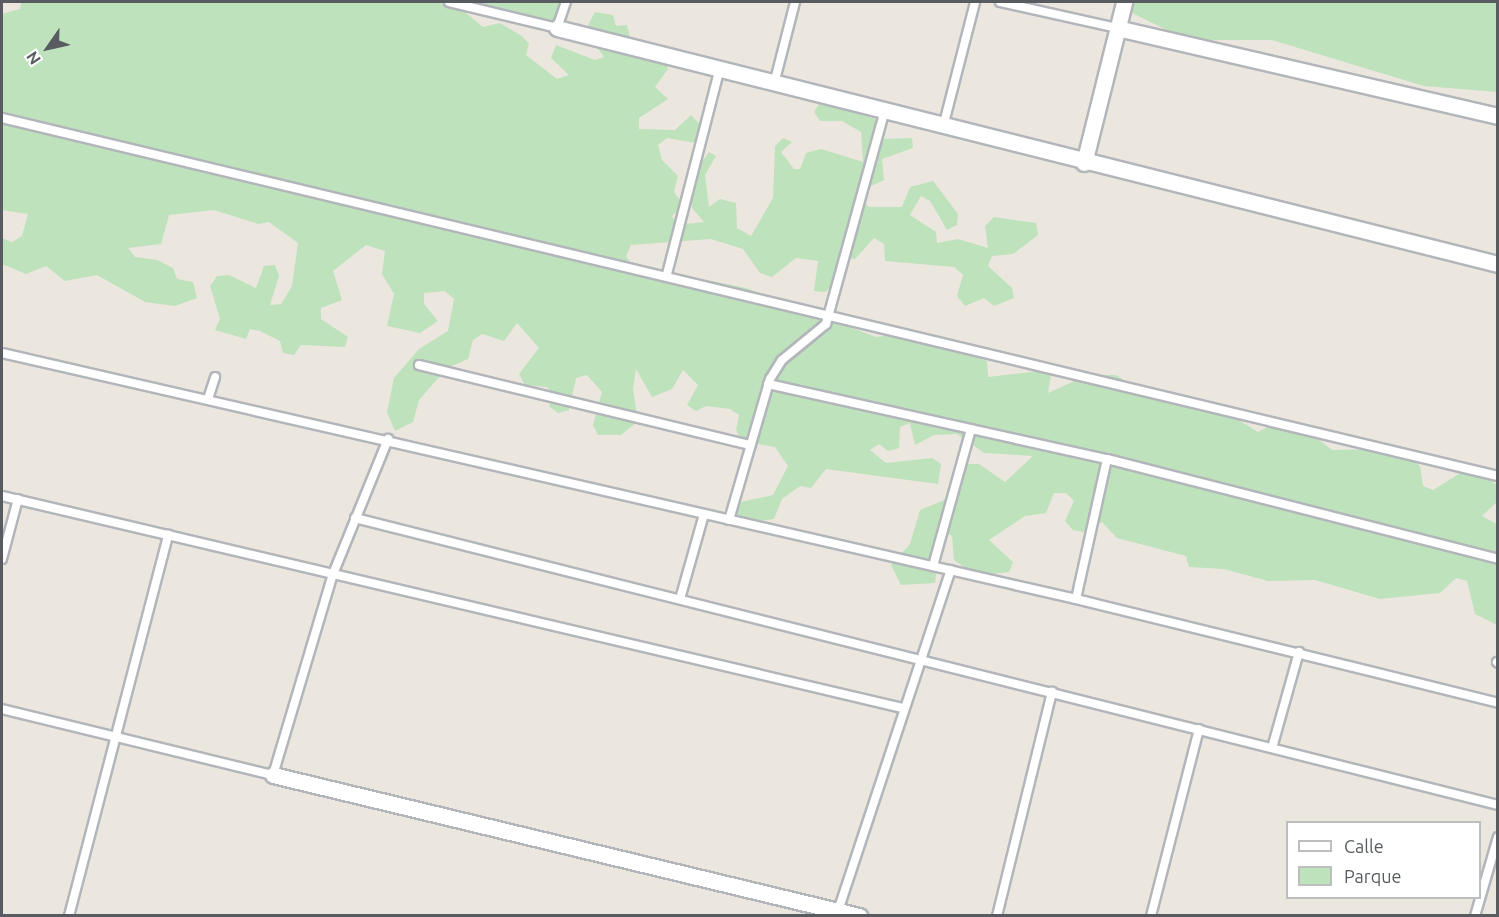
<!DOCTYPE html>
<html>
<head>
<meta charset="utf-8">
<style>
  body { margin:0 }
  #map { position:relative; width:1499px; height:917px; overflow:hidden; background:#ebe7df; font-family:Ubuntu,sans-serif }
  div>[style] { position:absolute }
  .green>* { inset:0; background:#bee2bb }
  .roads { filter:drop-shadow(2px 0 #b2b6ba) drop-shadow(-2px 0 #b2b6ba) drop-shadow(0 2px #b2b6ba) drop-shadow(0 -2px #b2b6ba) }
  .service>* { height:8px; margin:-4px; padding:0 4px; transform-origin:4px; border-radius:4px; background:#fff }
  .minor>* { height:15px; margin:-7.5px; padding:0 7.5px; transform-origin:7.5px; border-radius:7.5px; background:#fff }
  span { translate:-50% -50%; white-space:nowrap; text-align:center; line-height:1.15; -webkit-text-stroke:4.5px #fff; paint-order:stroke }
  .frame { position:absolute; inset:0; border:3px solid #585c60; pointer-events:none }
  .legend { position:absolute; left:1286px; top:821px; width:195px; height:78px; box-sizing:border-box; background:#fff; border:2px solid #bcbebf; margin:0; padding:8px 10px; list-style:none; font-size:18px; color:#585c60 }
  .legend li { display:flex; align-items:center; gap:12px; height:30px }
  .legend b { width:30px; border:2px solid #bcbebf }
  .north { position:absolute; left:18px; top:18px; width:60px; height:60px; -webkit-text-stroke:4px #fff; paint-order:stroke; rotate:236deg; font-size:16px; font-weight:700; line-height:24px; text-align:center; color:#585c60 }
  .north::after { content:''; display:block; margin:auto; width:21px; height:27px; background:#585c60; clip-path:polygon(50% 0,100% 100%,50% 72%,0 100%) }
</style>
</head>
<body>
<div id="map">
  <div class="green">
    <div style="clip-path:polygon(21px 2px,573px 2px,564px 24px,460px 8px,483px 27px,500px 23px,522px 36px,529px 44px,526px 55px,557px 79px,569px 75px,551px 58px,556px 45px,595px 60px,604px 57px,585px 31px,595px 12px,613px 15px,616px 26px,627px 25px,632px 46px,649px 62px,665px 59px,668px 69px,655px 87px,668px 99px,639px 118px,639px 129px,675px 130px,691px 115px,706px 131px,696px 143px,667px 138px,658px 145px,662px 160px,678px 176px,674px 192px,684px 205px,672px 216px,677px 225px,704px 222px,692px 208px,689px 180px,709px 152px,716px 156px,705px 175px,709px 207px,720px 199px,736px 203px,737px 228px,751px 236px,773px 198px,775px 146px,783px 138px,792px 142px,781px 152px,794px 169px,800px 169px,806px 153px,821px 149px,863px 162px,861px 132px,842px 121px,820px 121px,814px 112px,820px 102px,875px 119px,880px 139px,912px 138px,913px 148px,882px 159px,884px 180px,865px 189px,861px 199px,869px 207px,902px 207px,910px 187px,933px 181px,958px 214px,957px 225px,947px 230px,930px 201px,921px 196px,910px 215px,936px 232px,937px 243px,958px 239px,988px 248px,985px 226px,994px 217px,1036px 223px,1038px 235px,1013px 254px,992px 256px,988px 266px,1012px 288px,1014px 298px,994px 306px,984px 298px,965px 306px,957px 296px,963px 275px,954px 267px,885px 261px,884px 244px,874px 238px,855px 259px,844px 257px,836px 264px,833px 285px,825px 292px,814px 291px,818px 261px,796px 258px,772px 277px,760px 273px,743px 249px,711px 239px,631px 245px,626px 256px,632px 265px,746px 288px,876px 337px,910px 333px,987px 361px,988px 377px,1039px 371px,1051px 375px,1048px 393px,1088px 375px,1116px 375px,1133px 386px,1214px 405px,1258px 432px,1274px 424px,1303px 427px,1332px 450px,1391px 449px,1412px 458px,1420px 466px,1423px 486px,1433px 490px,1470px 467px,1497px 485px,1497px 502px,1482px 516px,1497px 524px,1497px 625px,1475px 614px,1467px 581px,1456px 578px,1440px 593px,1380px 599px,1315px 580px,1268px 581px,1224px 569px,1189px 567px,1186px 556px,1117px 538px,1102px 522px,1083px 532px,1073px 530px,1065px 521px,1074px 501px,1066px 493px,1054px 493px,1046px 513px,1025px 516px,989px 540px,1013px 562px,1009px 572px,986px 575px,964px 567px,954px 560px,952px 536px,942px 529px,935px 583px,901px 585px,891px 565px,910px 544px,920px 510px,949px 498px,957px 464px,979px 464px,1005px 482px,1033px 456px,984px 453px,957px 434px,934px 435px,915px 445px,910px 423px,900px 427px,899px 448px,888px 451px,879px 444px,870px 450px,886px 463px,932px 458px,941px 464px,938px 484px,826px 469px,811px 488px,800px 486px,782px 499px,774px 519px,741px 523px,736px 513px,741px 502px,773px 495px,788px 466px,775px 447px,742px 441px,736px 430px,739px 415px,730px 409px,706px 406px,696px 411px,687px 405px,698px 385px,683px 370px,672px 389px,652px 397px,636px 369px,633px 389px,638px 421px,621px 435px,598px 435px,593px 425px,602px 392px,587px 375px,576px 378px,569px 410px,558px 413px,549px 406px,554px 396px,547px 387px,525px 385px,519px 374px,539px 348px,517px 323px,504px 341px,482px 334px,473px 340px,468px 359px,447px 368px,419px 400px,413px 422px,395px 431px,387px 412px,394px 378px,419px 349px,448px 331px,454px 299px,445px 291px,424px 293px,424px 304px,438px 321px,420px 333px,387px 326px,394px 294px,382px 274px,385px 251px,366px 245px,333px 271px,342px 300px,321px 308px,321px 319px,348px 337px,345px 347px,301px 345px,294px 355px,283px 353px,280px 341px,260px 331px,250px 329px,246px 339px,215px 330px,220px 319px,210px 286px,217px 276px,229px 275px,256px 288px,264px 266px,275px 265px,279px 276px,270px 305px,281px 304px,292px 286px,298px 243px,269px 222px,258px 224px,214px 210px,169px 215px,161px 244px,128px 248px,135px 257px,157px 260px,173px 268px,177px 279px,193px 282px,197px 298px,175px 306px,145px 302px,97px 275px,65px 281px,46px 266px,26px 274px,2px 264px,2px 238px,12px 242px,22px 236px,28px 214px,2px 210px,2px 14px,20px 9px)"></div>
    <div style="clip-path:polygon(1129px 2px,1497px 2px,1497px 92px,1424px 86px,1272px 40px,1187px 40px,1126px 10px)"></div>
  </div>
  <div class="roads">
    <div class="service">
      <div style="left:449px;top:2px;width:111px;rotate:13.5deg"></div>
      <div style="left:557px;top:28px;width:28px;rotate:-71deg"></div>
      <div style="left:1000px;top:2px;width:120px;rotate:12.5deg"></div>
      <div style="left:774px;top:84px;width:85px;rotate:-75.6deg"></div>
      <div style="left:2px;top:118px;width:1538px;rotate:13.46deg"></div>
      <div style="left:943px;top:127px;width:129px;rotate:-75.6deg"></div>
      <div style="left:667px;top:274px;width:209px;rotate:-75.6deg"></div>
      <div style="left:2px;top:353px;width:1102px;rotate:12.9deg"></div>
      <div style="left:1076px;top:599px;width:435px;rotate:13.8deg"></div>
      <div style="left:419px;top:365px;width:341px;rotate:13.6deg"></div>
      <div style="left:768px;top:384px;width:347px;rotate:12.5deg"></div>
      <div style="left:1107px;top:459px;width:404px;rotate:14.3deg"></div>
      <div style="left:208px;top:399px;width:23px;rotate:-72deg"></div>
      <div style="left:2px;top:496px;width:925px;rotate:13.25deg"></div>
      <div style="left:355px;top:518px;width:1178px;rotate:14.1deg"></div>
      <div style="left:729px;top:520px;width:147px;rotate:-73.8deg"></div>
      <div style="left:770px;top:379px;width:22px;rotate:-58deg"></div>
      <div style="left:782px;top:360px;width:57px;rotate:-39.3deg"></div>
      <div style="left:826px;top:324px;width:218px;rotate:-74.6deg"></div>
      <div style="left:2px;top:559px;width:62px;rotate:-75.1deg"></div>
      <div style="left:933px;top:566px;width:142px;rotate:-74.5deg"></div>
      <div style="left:680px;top:599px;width:88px;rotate:-74.2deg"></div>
      <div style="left:1076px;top:599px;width:143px;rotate:-77.5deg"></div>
      <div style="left:1497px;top:662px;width:1px;rotate:45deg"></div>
      <div style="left:2px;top:709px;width:279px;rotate:13.7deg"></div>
      <div style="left:273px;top:775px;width:210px;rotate:-73.4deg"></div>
      <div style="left:333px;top:574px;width:146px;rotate:-67.8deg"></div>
      <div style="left:1272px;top:748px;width:100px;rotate:-74.3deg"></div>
      <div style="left:838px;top:911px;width:359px;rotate:-71.7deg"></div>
      <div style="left:69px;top:916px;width:394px;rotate:-75.4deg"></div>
      <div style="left:997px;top:916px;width:231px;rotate:-76.2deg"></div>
      <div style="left:1151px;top:916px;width:193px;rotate:-75.6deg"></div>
      <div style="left:1475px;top:916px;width:82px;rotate:-73.8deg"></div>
    </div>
    <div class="minor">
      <div style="left:557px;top:28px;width:970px;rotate:14.08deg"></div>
      <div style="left:1117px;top:28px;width:391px;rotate:13deg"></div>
      <div style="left:1084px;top:163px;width:166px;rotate:-76deg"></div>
      <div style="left:273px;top:775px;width:603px;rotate:13.53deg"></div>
    </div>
  </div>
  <div class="frame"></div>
  <ul class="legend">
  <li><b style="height:8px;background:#fff"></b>Calle</li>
  <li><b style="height:16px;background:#bee2bb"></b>Parque</li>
  </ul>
  <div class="north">N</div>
</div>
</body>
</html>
